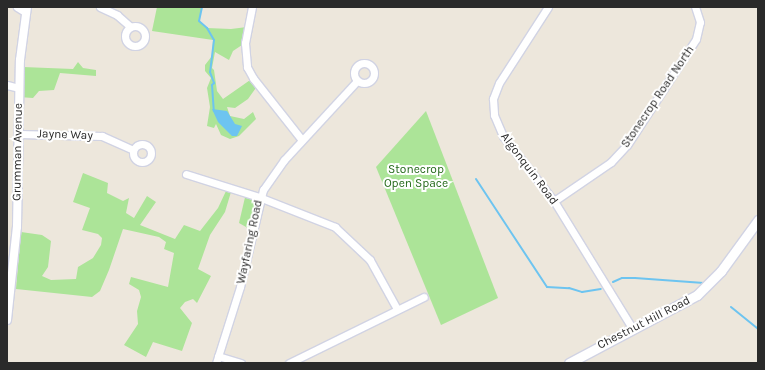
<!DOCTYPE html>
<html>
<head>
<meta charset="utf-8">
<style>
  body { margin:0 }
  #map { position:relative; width:765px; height:370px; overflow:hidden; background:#ede7dc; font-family:Karla,sans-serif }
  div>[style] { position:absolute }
  .green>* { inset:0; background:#ace498 }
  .water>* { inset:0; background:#6dc4f0 }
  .stream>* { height:2px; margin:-1px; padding:0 1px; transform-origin:1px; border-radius:1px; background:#6dc4f0 }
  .roads { filter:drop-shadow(1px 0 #d1d3e3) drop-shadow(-1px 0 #d1d3e3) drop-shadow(0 1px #d1d3e3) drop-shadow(0 -1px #d1d3e3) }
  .minor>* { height:7px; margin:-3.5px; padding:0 3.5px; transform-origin:3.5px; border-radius:3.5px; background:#fff }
  .minor>.ring { margin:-3.5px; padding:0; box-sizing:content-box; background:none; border:7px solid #fff; border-radius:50% }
  .tertiary>* { height:8px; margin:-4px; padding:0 4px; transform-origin:4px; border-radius:4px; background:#fff }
  .secondary>* { height:9px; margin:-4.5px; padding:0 4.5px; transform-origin:4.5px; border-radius:4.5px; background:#fff }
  span { translate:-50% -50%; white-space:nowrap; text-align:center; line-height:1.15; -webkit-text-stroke:4px #fff; paint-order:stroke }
  .street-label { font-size:12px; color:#2a2a2a }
  .park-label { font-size:12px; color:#246919 }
  .frame { position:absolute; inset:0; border:8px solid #2a2a2a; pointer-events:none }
</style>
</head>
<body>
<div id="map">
  <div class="green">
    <div style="clip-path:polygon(157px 7px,202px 7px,199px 21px,207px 28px,231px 29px,247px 27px,245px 43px,233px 51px,229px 60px,215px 52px,212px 68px,214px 70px,217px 91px,223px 99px,253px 78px,258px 85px,248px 99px,235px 108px,227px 107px,230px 116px,244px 119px,253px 112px,256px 119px,239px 136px,230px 139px,221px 135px,216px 124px,214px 128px,207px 126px,210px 107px,207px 88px,211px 78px,205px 71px,205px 65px,212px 56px,213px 40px,152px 31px)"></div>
    <div style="clip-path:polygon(78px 62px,83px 68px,96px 70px,96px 76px,60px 73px,54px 90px,39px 91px,33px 98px,19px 97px,23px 67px,73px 69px)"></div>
    <div style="clip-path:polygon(426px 111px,498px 298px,441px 325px,376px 167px)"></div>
    <div style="clip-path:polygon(83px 173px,108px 183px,107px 193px,123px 201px,129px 198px,126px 213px,134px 218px,147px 196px,156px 202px,140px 225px,175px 239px,184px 225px,200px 231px,218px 208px,226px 191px,231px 192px,225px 212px,210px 235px,198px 269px,211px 276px,197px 303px,193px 299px,185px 302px,180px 308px,192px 323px,182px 351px,153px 342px,146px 357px,124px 345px,138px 324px,137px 311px,141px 297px,139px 290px,129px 284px,131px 277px,168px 287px,174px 253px,164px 249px,166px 242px,159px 237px,123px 229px,109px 270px,100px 291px,92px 297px,16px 289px,21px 232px,42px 235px,51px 241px,48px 267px,42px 276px,51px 280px,76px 279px,78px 267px,93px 258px,101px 245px,102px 238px,98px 234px,82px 230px,90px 208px,73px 202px)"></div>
    <div style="clip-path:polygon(246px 193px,259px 197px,253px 231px,239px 223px)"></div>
  </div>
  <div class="water">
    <div style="clip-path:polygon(212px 109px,227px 111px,235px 124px,242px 126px,237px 136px,232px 136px,218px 122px)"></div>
  </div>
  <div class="stream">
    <div style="left:202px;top:7px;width:14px;rotate:102deg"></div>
    <div style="left:199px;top:21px;width:11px;rotate:41deg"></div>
    <div style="left:207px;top:28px;width:14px;rotate:60deg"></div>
    <div style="left:214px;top:40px;width:32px;rotate:97deg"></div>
    <div style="left:210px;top:72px;width:12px;rotate:70deg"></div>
    <div style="left:214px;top:83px;width:3px;rotate:135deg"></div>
    <div style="left:212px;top:85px;width:26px;rotate:86deg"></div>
    <div style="left:476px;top:179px;width:129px;rotate:56.7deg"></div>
    <div style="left:547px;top:287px;width:22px;rotate:3deg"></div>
    <div style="left:569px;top:288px;width:14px;rotate:17deg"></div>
    <div style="left:582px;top:292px;width:19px;rotate:-9deg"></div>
    <div style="left:613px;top:282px;width:10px;rotate:-24deg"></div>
    <div style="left:622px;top:278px;width:13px"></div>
    <div style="left:635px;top:278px;width:69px;rotate:4.1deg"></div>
    <div style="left:731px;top:307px;width:35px;rotate:39deg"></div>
  </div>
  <div class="roads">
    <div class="minor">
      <div style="left:17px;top:7px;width:9px;rotate:32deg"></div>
      <div style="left:100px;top:7px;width:19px;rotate:25deg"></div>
      <div style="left:117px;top:15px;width:18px;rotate:41deg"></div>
      <div style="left:252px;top:7px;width:37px;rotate:101deg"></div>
      <div style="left:245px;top:43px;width:24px;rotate:85deg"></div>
      <div style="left:247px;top:67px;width:13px;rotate:61deg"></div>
      <div style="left:253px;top:78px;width:79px;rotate:51.7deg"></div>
      <div style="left:548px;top:7px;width:90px;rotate:122.8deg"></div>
      <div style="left:499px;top:83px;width:17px;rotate:111deg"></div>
      <div style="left:493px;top:99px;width:16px;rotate:86deg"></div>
      <div style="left:494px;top:115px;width:23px;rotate:67deg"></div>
      <div style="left:503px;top:136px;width:83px;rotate:51.9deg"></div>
      <div style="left:554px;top:201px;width:149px;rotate:58.4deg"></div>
      <div class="ring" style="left:125px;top:26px;width:13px;height:13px"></div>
      <div class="ring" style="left:354px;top:63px;width:13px;height:13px"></div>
      <div style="left:7px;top:85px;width:12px;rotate:14deg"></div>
      <div style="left:19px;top:134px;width:83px;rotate:1.4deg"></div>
      <div style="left:102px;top:136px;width:34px;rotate:24deg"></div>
      <div class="ring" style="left:133px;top:144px;width:11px;height:11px"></div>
      <div style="left:186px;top:174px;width:77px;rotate:17.5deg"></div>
      <div style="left:259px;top:197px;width:82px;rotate:21.5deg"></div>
      <div style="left:335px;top:227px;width:48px;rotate:43.3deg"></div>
      <div style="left:370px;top:260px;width:56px;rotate:61.1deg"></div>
      <div style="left:554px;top:201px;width:69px;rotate:-34.4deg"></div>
      <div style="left:611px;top:162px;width:23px;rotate:-47deg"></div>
      <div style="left:627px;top:145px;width:126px;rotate:-56.9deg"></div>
      <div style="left:696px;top:39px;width:17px;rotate:-77deg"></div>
      <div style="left:700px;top:22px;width:16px;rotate:-108deg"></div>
      <div style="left:218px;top:356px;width:24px;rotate:17deg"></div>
      <div style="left:216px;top:363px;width:80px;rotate:-72.5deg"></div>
      <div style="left:240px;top:287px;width:100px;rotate:-76.7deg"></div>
      <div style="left:263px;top:190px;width:37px;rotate:-55deg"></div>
      <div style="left:284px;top:160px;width:108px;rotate:-47.3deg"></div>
      <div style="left:289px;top:363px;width:150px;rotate:-26.1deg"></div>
    </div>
    <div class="tertiary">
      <div style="left:7px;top:320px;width:94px;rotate:-83.9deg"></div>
      <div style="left:17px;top:227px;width:167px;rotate:-89deg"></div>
      <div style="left:20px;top:60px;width:53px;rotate:-82.5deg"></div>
    </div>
    <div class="secondary">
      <div style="left:569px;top:363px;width:145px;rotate:-28deg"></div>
      <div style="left:697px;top:295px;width:34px;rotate:-45deg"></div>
      <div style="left:721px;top:271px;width:63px;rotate:-54deg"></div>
    </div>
  </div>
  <div class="street-label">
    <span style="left:658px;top:97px;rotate:-56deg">Stonecrop Road North</span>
    <span style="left:65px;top:135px;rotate:2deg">Jayne Way</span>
    <span style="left:18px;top:152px;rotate:-89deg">Grumman Avenue</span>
    <span style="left:529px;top:169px;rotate:53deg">Algonquin Road</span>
    <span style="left:250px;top:242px;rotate:-78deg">Wayfaring Road</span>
    <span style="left:644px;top:323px;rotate:-27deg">Chestnut Hill Road</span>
  </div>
  <div class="park-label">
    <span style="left:416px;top:177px">Stonecrop<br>Open Space</span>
  </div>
  <div class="frame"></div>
</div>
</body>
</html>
